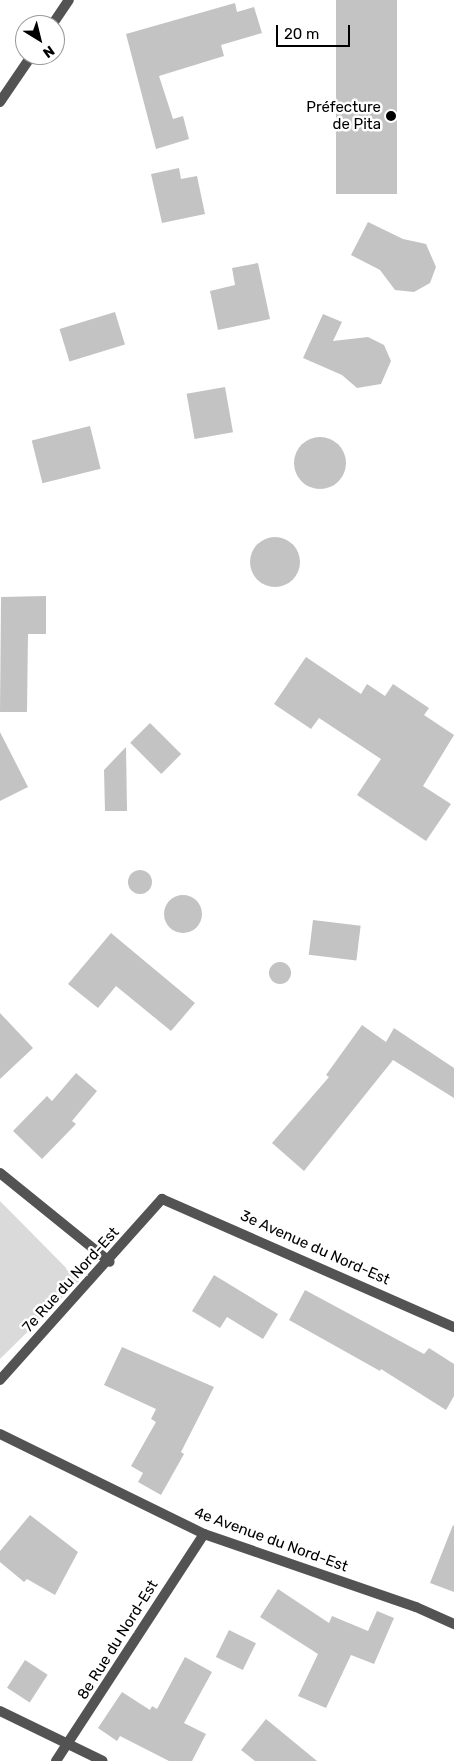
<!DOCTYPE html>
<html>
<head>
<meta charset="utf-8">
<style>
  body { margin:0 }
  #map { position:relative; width:454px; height:1761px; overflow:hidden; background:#fff; font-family:Rubik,sans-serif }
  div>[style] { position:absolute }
  .green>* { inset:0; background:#dadada }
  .building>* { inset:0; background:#c3c3c3; transform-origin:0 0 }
  .round { border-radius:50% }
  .minor>* { height:10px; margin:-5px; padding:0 5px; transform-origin:5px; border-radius:5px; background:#535353 }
  .dots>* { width:14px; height:14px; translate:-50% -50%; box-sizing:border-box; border:2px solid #fff; border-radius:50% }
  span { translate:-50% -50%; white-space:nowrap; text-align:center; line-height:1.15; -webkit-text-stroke:5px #fff; paint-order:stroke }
  .poi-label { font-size:15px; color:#000 }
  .right { translate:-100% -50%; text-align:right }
  .street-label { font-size:15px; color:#000 }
  .north { position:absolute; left:15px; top:15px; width:50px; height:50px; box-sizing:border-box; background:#fff; border:1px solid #999; border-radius:50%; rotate:144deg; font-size:14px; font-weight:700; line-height:20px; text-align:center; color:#000 }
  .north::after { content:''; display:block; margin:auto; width:18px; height:22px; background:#000; clip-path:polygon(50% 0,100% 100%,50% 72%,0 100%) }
  .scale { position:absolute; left:276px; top:25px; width:74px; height:22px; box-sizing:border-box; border:2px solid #000; border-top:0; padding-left:6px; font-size:15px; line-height:18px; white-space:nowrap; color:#000; -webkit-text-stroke:4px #fff; paint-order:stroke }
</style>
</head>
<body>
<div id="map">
  <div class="green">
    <div style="clip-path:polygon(0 1201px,79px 1281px,0 1359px)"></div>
  </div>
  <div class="building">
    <div style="left:336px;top:0;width:61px;height:194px"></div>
    <div style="clip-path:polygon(235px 3px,237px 12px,254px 7px,262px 33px,221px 45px,224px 56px,159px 76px,173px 119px,183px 116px,189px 139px,156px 149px,126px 34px)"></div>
    <div style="clip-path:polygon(179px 168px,181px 179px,197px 176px,205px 214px,162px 223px,151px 174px)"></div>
    <div style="clip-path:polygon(368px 222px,403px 239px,426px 244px,436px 267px,430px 283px,414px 292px,395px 290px,380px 270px,351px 255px)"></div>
    <div style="clip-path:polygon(258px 263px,270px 319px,218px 330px,210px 291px,235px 285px,232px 268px)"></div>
    <div style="left:115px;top:312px;width:34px;height:58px;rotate:73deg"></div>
    <div style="clip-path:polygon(323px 314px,342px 322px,333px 341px,368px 337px,384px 345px,391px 361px,381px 384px,357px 388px,342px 375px,303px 358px)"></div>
    <div style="left:225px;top:387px;width:46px;height:39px;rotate:80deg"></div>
    <div style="left:90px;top:426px;width:44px;height:60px;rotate:76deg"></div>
    <div class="round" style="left:294px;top:437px;width:52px;height:52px"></div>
    <div class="round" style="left:250px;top:537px;width:50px;height:50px"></div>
    <div style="clip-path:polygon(46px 596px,46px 634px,28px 634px,27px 712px,0 712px,1px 597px)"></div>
    <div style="clip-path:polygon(306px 657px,361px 694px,367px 684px,385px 696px,393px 684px,429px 708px,424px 715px,454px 735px,423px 786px,451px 804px,426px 841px,357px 795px,381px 759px,319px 718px,311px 729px,274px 704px)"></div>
    <div style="left:150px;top:723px;width:44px;height:28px;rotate:45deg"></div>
    <div style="clip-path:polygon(0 732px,28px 787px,0 801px)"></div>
    <div style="clip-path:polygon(126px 747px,127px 811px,105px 811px,104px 770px)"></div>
    <div class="round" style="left:128px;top:870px;width:24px;height:24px"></div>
    <div class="round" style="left:164px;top:895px;width:38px;height:38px"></div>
    <div style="left:313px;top:920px;width:48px;height:35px;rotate:7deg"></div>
    <div style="clip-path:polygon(111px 933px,195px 1003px,171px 1031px,116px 986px,98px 1008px,68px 984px)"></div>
    <div class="round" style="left:269px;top:962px;width:22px;height:22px"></div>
    <div style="clip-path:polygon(0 1013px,33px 1048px,0 1079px)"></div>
    <div style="clip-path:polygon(362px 1025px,386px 1042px,394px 1028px,454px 1068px,454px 1098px,393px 1060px,304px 1171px,272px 1143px,329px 1077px,326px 1075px)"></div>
    <div style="clip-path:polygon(76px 1073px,97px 1091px,72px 1121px,76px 1124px,42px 1159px,13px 1131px,47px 1096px,52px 1101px)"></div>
    <div style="clip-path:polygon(214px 1275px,278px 1314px,263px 1339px,227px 1317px,220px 1328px,192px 1311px)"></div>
    <div style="clip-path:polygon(305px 1290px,424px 1354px,429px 1348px,454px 1364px,454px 1396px,446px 1410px,381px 1369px,380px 1371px,289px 1320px)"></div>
    <div style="clip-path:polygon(122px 1347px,214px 1387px,181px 1452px,184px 1454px,161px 1495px,138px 1482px,143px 1473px,131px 1466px,156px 1422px,151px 1419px,156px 1409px,104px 1385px)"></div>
    <div style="clip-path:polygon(30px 1515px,78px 1552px,55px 1595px,27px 1579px,24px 1582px,0 1562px,0 1551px)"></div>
    <div style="clip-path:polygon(453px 1525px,454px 1526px,454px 1592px,430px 1583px)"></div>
    <div style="clip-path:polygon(278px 1589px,329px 1623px,332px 1616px,368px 1631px,377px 1611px,394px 1618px,374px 1664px,351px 1655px,326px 1708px,298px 1696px,318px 1654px,260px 1617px)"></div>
    <div style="left:229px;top:1630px;width:30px;height:30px;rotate:26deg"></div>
    <div style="clip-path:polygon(185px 1657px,212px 1672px,184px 1723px,206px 1734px,192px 1761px,169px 1761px,120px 1736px,117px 1741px,98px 1728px,122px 1692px,150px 1710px,152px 1706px,157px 1709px)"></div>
    <div style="left:25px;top:1660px;width:27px;height:33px;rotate:33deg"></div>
    <div style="clip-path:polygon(266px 1719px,317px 1761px,255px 1761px,241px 1750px)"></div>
  </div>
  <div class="minor">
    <div style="left:52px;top:25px;width:30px;rotate:-56deg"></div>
    <div style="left:0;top:102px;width:57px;rotate:-55.8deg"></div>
    <div style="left:0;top:1173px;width:141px;rotate:39deg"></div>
    <div style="left:0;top:1380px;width:243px;rotate:-48.2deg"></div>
    <div style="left:162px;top:1199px;width:319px;rotate:23.7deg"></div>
    <div style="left:0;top:1434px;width:227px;rotate:26.1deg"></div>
    <div style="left:204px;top:1534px;width:224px;rotate:19deg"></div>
    <div style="left:416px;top:1607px;width:42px;rotate:24.1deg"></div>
    <div style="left:0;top:1711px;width:114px;rotate:25.9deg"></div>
    <div style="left:56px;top:1761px;width:271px;rotate:-56.9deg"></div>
  </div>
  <div class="dots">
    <div style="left:391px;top:116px;background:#000"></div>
  </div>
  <div class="poi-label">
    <span class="right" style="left:381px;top:116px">Préfecture<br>de Pita</span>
  </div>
  <div class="street-label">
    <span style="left:315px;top:1248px;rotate:24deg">3e Avenue du Nord-Est</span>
    <span style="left:71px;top:1280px;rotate:-48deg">7e Rue du Nord-Est</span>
    <span style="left:271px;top:1540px;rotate:20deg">4e Avenue du Nord-Est</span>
    <span style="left:118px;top:1640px;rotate:-58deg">8e Rue du Nord-Est</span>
  </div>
  <div class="north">N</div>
  <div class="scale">20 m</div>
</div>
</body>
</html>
